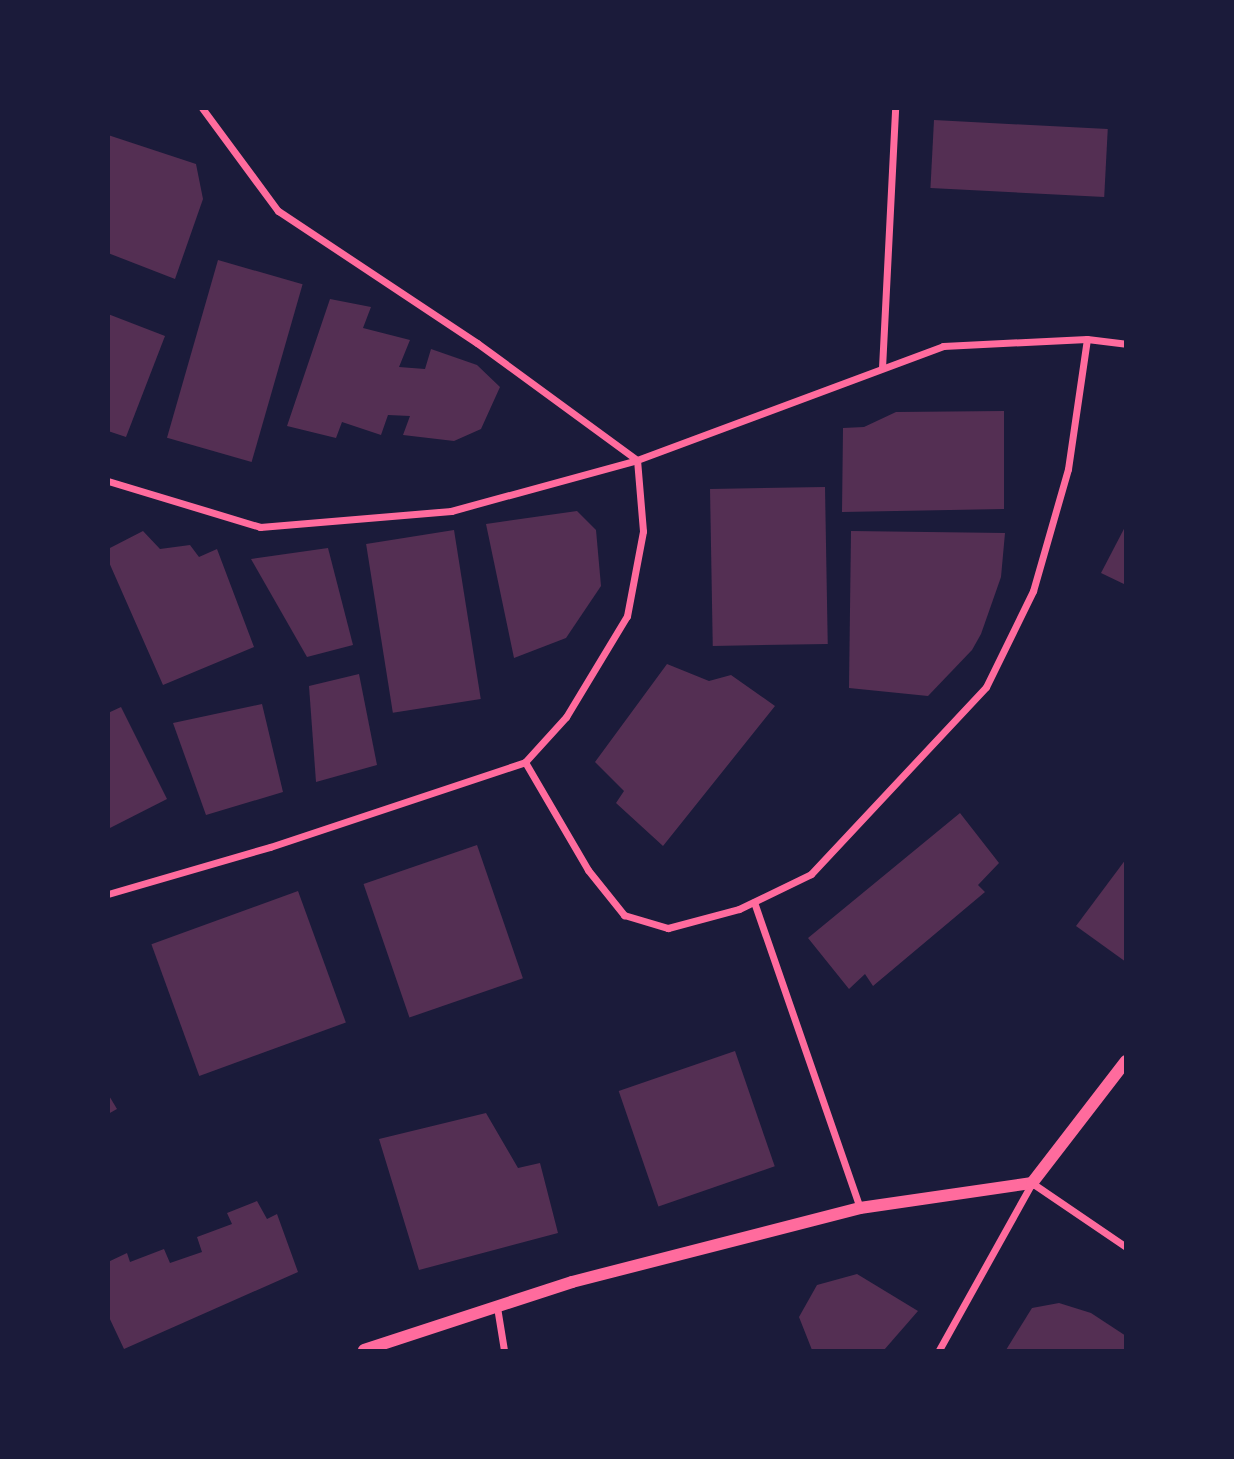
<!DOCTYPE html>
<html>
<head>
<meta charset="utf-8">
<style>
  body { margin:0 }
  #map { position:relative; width:1234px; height:1459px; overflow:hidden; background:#1b1b3a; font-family:"Titillium Web",sans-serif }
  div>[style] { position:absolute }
  .building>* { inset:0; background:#542f53; transform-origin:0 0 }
  .minor>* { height:7px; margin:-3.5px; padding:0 3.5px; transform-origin:3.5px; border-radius:3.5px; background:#ff6b9d }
  .tertiary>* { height:12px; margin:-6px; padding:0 6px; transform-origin:6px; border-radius:6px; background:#ff6b9d }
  span { translate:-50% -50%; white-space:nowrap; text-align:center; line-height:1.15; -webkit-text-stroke:5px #1b1b3a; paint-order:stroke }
  .frame { position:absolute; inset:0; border:110px solid #1b1b3a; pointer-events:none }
</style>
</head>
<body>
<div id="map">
  <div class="building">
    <div style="left:934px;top:120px;width:174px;height:68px;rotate:3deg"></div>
    <div style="clip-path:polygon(108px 135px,196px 164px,203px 199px,175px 279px,108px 253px)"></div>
    <div style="left:218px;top:260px;width:88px;height:185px;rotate:16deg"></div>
    <div style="clip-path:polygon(330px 299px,371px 307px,363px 328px,410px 340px,399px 367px,425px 369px,431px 349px,477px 365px,500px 387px,481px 429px,454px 441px,403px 435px,410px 416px,388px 415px,381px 435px,342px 422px,336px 438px,287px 426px)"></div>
    <div style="clip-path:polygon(108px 314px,165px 336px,126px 437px,108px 431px)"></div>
    <div style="clip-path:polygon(1004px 411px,1004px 509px,842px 512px,843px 428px,864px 427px,896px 412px)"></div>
    <div style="left:825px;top:487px;width:157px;height:115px;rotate:89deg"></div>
    <div style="clip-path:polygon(577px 511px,596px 530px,601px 586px,566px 638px,514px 658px,486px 524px)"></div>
    <div style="clip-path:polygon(1126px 525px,1126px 585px,1101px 573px)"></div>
    <div style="left:454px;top:530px;width:171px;height:89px;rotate:81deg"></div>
    <div style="clip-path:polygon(143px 531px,160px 549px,190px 545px,199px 557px,217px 549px,254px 647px,163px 685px,108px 560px,108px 549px)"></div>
    <div style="clip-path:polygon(851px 531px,1005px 533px,1001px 577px,981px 634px,972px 650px,928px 696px,849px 688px)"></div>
    <div style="clip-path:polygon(328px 548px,353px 645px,307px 657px,251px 559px)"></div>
    <div style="clip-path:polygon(667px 664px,709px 681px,731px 675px,775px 706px,663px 846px,616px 803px,624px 791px,595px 762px)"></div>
    <div style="clip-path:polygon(359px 674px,377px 765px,316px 782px,309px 686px)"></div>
    <div style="clip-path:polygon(262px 704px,283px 792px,206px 815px,173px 723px)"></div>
    <div style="clip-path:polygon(121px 707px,167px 799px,108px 829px,108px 713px)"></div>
    <div style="clip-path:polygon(960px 813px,999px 863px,978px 885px,985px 892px,873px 986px,865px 974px,849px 989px,808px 938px)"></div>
    <div style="left:477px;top:845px;width:141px;height:120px;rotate:71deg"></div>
    <div style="clip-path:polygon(1126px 859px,1126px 962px,1076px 926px)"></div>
    <div style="left:298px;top:891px;width:140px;height:156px;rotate:70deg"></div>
    <div style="left:735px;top:1051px;width:122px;height:123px;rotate:71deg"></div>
    <div style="clip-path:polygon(108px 1094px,117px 1109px,108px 1114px)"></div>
    <div style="clip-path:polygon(486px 1113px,518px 1168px,540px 1163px,558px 1233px,419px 1270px,379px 1139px)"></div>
    <div style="clip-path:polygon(257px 1201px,267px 1219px,277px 1214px,298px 1272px,124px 1349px,108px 1315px,108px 1262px,127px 1253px,130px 1262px,164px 1249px,170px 1263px,202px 1252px,197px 1237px,232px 1224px,227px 1213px)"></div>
    <div style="clip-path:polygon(857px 1274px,918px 1311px,884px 1350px,812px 1350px,799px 1317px,817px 1285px)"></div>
    <div style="clip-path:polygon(1059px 1303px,1091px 1313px,1126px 1336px,1126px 1350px,1006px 1350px,1032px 1308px)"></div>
  </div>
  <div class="minor">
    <div style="left:882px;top:368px;width:260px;rotate:-87.1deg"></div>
    <div style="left:108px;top:481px;width:159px;rotate:16.8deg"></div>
    <div style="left:260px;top:527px;width:192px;rotate:-4.8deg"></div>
    <div style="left:451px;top:511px;width:193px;rotate:-15.3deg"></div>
    <div style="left:637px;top:460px;width:327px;rotate:-20.4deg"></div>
    <div style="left:943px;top:346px;width:144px;rotate:-2.8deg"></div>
    <div style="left:1087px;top:339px;width:39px;rotate:7deg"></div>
    <div style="left:525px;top:762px;width:125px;rotate:59.7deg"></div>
    <div style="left:588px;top:870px;width:58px;rotate:51.3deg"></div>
    <div style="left:624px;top:915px;width:46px;rotate:16.5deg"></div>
    <div style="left:668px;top:928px;width:73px;rotate:-15deg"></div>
    <div style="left:739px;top:909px;width:80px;rotate:-25.9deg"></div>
    <div style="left:811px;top:874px;width:256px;rotate:-46.9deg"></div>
    <div style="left:986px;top:687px;width:107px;rotate:-63.9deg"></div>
    <div style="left:1033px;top:591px;width:127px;rotate:-74deg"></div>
    <div style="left:1068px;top:469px;width:131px;rotate:-81.7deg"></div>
    <div style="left:108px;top:894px;width:169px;rotate:-16.2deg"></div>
    <div style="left:270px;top:847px;width:269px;rotate:-18.4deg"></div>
    <div style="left:525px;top:762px;width:61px;rotate:-47.7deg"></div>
    <div style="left:566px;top:717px;width:118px;rotate:-58.9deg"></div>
    <div style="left:627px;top:616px;width:86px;rotate:-79.3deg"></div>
    <div style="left:643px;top:531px;width:71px;rotate:-94.8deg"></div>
    <div style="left:637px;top:460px;width:198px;rotate:-143.8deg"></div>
    <div style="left:477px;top:343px;width:239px;rotate:-146.4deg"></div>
    <div style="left:278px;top:211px;width:128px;rotate:-126.4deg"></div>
    <div style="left:754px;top:902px;width:324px;rotate:70.9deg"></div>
    <div style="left:497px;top:1307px;width:44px;rotate:80.8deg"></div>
    <div style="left:939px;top:1350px;width:191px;rotate:-60.9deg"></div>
    <div style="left:1032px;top:1183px;width:114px;rotate:34.2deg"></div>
  </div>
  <div class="tertiary">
    <div style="left:364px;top:1350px;width:219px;rotate:-18.1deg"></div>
    <div style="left:572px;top:1282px;width:297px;rotate:-14.4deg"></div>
    <div style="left:860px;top:1208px;width:174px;rotate:-8.3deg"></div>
    <div style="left:1032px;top:1183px;width:154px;rotate:-52.4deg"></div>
  </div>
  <div class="frame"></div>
</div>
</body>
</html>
